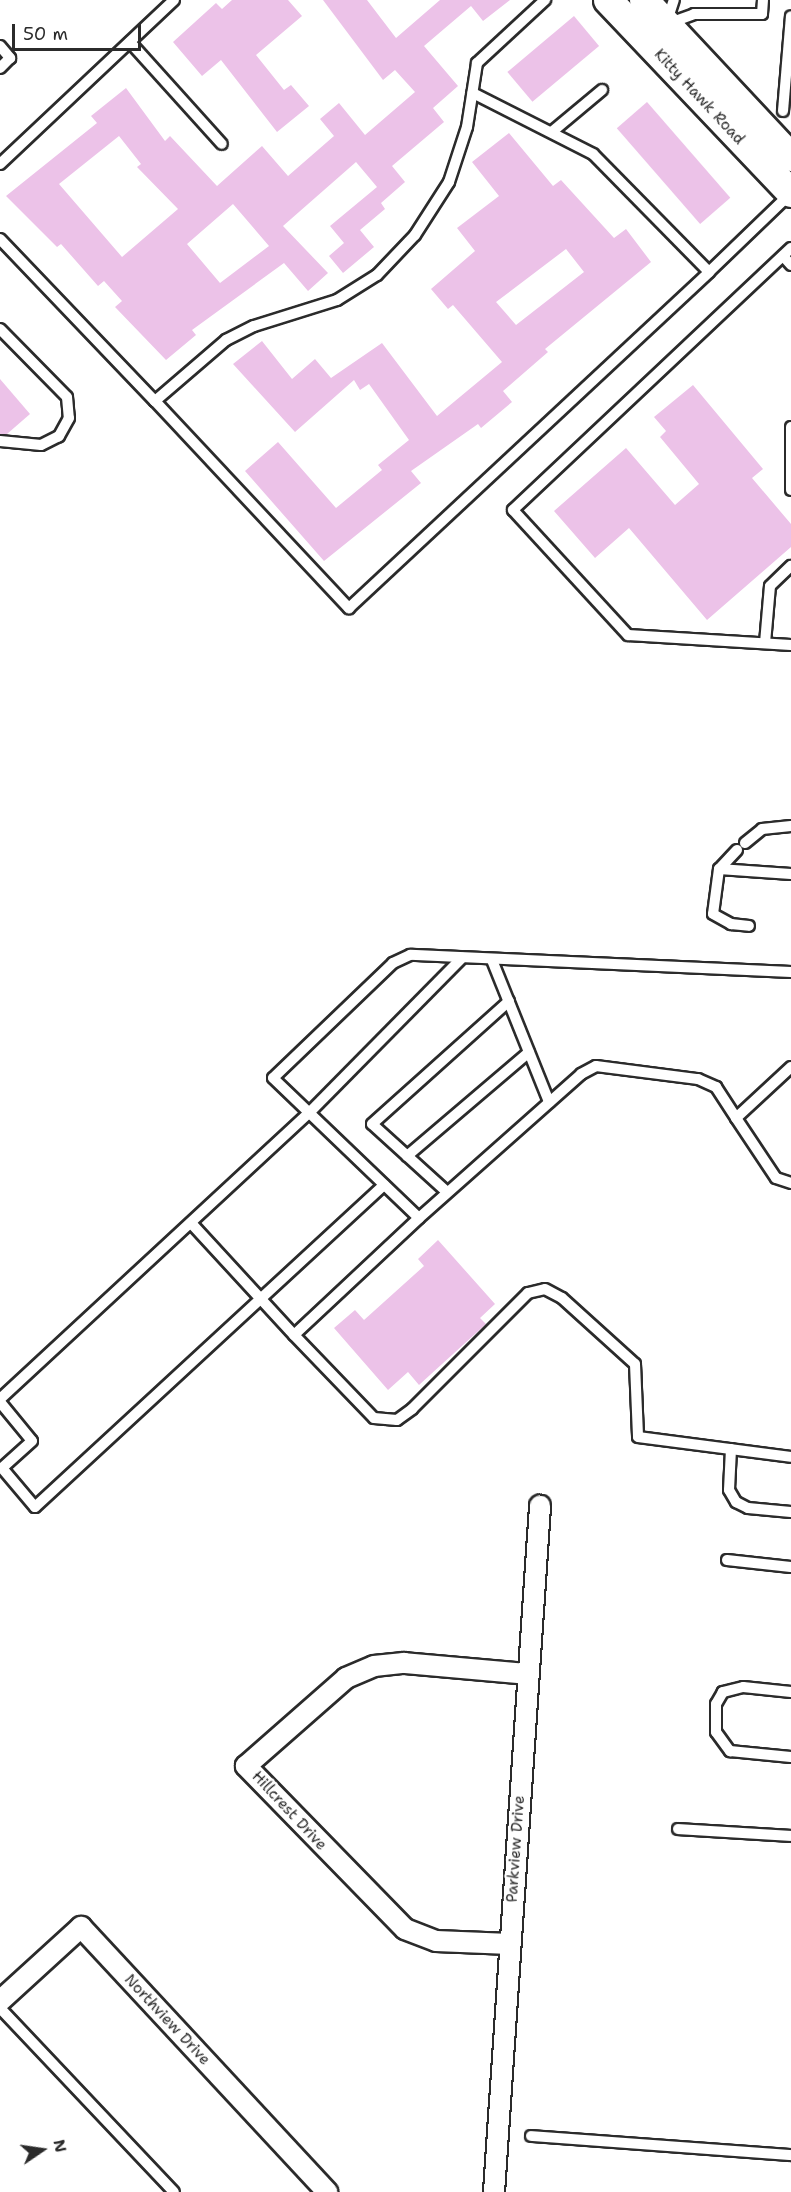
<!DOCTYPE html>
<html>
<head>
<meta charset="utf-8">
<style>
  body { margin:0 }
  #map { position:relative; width:791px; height:2192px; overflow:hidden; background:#fff; font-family:"Shantell Sans",sans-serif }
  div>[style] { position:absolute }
  .building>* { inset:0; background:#ecc2e8; transform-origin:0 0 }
  .roads { filter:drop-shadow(2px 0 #2b2b2b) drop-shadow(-2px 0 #2b2b2b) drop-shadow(0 2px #2b2b2b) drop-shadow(0 -2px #2b2b2b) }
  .service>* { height:10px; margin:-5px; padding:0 5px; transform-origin:5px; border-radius:5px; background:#fff }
  .minor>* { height:20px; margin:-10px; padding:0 10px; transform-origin:10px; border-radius:10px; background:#fff }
  .secondary>* { height:28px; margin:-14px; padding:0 14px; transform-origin:14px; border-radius:14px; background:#fff }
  span { translate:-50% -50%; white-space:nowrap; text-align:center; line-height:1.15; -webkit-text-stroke:4.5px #fff; paint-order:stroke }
  .street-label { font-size:15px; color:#2b2b2b }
  .north { position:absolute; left:12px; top:2120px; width:60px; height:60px; -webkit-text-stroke:4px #fff; paint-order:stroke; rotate:77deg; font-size:16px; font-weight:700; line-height:24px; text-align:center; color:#2b2b2b }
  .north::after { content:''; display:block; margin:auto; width:21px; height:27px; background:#2b2b2b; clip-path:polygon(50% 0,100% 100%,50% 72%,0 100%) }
  .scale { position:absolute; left:12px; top:24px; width:129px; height:27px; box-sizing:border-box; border:3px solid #2b2b2b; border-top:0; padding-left:8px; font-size:18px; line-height:21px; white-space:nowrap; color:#2b2b2b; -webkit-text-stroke:4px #fff; paint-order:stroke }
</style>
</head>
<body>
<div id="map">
  <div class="building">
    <div style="clip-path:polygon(232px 0,288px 0,302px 16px,256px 55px,284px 90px,291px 85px,309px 106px,277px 132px,221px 60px,202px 76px,173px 42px,216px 3px,222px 9px)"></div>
    <div style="clip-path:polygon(evenodd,323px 0,367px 0,396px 38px,440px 0,510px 0,483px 21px,471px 6px,424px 46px,458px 86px,433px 108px,444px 122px,392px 166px,405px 182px,381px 203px,385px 209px,360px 230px,374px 247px,343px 273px,329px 256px,344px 243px,330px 226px,377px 187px,356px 162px,283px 226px,328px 273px,308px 291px,284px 263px,192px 330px,196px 335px,166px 360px,115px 307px,122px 301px,104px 281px,98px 286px,61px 244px,57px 247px,6px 196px,97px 123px,91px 116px,126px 88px,165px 141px,170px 136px,217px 186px,262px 146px,288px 176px,334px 136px,320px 119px,339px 103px,365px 135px,415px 92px,395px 70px,383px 80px,323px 0,119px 136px,141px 164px,137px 167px,178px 209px,122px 257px,59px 184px,119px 136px,323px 0,233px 204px,269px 246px,220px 283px,187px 244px,233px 204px)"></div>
    <div style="left:574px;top:16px;width:39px;height:87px;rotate:50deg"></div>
    <div style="left:647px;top:102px;width:127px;height:40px;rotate:49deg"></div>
    <div style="clip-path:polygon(evenodd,509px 133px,553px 186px,561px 180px,614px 238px,626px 229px,651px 262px,545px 349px,548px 352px,503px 391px,512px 402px,481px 428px,478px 424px,411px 471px,421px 483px,324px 561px,245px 471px,278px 442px,336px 508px,382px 470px,378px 465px,409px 440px,369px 384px,360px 390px,354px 380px,295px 432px,233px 364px,262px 341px,292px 379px,315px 359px,331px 378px,382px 343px,437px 416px,502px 362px,453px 305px,448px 309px,431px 289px,475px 251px,457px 228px,499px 196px,472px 162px,509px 133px,566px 249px,584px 272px,516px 325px,496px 302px,566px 249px)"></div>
    <div style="clip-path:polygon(0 379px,30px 414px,7px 434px,0 434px)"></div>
    <div style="clip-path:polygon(693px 385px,763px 469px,752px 478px,791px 524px,791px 547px,707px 620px,629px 528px,595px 558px,554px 511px,626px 448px,675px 505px,699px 484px,660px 437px,666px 431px,654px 417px)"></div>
    <div style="clip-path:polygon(438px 1240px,495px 1304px,480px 1318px,486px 1324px,419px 1385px,408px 1372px,388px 1390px,334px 1328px,355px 1310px,364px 1320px,424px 1266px,418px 1259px)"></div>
  </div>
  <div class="roads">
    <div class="service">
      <div style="left:667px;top:21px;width:22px;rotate:-72deg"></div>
      <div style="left:667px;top:24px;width:29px;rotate:-20deg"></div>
      <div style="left:694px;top:14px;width:68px"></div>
      <div style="left:762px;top:14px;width:14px;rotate:-86deg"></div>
      <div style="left:130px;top:42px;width:137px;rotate:48deg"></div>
      <div style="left:0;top:46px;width:16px;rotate:50deg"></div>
      <div style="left:10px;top:58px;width:14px;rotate:135deg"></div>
      <div style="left:783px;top:111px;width:95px;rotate:-85.2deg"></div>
      <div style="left:553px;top:131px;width:64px;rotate:-39.9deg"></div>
      <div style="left:0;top:164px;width:239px;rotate:-43.3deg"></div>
      <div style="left:0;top:239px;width:224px;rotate:46.3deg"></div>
      <div style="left:155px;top:401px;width:94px;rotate:-40.7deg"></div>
      <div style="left:226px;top:340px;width:31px;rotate:-27deg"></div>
      <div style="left:254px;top:326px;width:87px;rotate:-17.4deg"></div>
      <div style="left:337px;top:300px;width:47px;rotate:-32deg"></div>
      <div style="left:377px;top:275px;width:55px;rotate:-46.5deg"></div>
      <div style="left:415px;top:235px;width:63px;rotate:-57.3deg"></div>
      <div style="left:449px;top:182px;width:58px;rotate:-71.9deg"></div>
      <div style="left:467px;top:127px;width:65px;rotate:-81.1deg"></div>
      <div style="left:477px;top:63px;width:93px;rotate:-42.8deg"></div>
      <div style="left:791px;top:248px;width:382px;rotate:136.7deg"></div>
      <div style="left:513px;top:510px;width:170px;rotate:47.4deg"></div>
      <div style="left:628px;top:635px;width:163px;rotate:3.5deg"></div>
      <div style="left:783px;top:256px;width:12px;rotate:48deg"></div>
      <div style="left:709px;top:272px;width:114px;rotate:-43.9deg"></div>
      <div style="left:0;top:329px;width:95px;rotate:45.4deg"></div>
      <div style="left:67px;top:397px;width:21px;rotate:85deg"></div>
      <div style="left:69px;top:418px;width:21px;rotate:119deg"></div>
      <div style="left:59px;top:436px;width:20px;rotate:153deg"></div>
      <div style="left:41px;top:445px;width:41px;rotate:-174.4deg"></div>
      <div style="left:155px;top:401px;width:284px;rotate:46.9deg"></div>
      <div style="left:349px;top:608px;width:492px;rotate:-43deg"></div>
      <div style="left:709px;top:272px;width:165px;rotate:-134.5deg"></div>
      <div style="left:593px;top:154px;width:135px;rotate:-153.1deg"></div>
      <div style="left:791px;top:427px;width:63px;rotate:90deg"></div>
      <div style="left:765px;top:643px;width:57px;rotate:-85deg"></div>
      <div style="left:770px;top:586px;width:29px;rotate:-44deg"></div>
      <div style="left:745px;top:843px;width:22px;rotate:-39deg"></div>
      <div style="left:762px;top:829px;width:29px;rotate:-6deg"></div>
      <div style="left:737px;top:850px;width:26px;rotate:133deg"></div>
      <div style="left:719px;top:869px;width:45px;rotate:97.6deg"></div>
      <div style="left:713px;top:914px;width:21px;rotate:29deg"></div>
      <div style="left:731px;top:924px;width:18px;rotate:6deg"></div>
      <div style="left:719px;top:869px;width:72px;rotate:4deg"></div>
      <div style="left:492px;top:960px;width:153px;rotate:68.1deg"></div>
      <div style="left:791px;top:972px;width:381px;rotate:-177.4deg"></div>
      <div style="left:410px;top:955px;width:19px;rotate:155deg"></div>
      <div style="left:393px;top:963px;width:166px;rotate:136.2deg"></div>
      <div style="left:273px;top:1078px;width:202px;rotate:43.8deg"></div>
      <div style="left:419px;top:1218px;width:171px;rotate:136.9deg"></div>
      <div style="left:294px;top:1335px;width:115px;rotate:46.1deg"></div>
      <div style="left:374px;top:1418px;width:23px;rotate:5deg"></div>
      <div style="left:397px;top:1420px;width:19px;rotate:-36deg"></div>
      <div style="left:412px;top:1409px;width:164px;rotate:-45deg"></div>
      <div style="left:528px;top:1293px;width:17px;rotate:-13deg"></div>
      <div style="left:545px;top:1289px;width:19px;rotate:28deg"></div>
      <div style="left:562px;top:1298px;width:98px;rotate:42.1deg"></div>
      <div style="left:635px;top:1364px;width:73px;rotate:87.6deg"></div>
      <div style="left:638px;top:1437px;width:154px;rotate:7.4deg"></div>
      <div style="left:791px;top:1067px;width:75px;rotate:137.2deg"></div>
      <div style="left:736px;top:1118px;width:72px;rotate:56.3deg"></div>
      <div style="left:776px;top:1178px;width:16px;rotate:18deg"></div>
      <div style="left:407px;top:1156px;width:160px;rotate:-40.4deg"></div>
      <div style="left:447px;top:1192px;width:101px;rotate:-137.8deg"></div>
      <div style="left:372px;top:1124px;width:184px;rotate:-41.9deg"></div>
      <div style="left:419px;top:1218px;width:217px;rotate:-41.6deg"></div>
      <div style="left:581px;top:1074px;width:17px;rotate:-28deg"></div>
      <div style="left:596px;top:1066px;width:103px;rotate:7.3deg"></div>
      <div style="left:698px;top:1079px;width:20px;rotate:24deg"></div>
      <div style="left:716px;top:1087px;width:37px;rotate:57deg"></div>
      <div style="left:191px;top:1223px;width:152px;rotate:47.4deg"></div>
      <div style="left:0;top:1399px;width:421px;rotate:-42.8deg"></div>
      <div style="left:309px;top:1113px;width:218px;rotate:-45.4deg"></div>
      <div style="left:0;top:1402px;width:50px;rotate:50.6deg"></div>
      <div style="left:32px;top:1441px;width:40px;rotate:138deg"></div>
      <div style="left:2px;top:1468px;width:51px;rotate:49.8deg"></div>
      <div style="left:35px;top:1507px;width:475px;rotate:-42.7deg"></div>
      <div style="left:731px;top:1449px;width:41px;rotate:92.8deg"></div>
      <div style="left:729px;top:1490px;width:14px;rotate:60deg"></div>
      <div style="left:736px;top:1502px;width:13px;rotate:27deg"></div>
      <div style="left:748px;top:1508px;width:43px;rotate:5.3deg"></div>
      <div style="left:727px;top:1560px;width:64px;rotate:6.2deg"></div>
      <div style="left:791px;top:1692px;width:48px;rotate:-174.1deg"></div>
      <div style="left:743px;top:1687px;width:21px;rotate:166deg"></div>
      <div style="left:723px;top:1692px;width:14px;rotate:120deg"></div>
      <div style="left:716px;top:1704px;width:28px;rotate:90deg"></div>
      <div style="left:716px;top:1732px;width:24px;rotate:54deg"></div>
      <div style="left:730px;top:1751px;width:61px;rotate:5.6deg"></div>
      <div style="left:678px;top:1829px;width:113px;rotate:3.5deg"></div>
      <div style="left:0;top:2008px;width:253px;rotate:46.6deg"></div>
      <div style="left:531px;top:2136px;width:261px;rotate:4.2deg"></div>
    </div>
    <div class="minor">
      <div style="left:510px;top:1944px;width:74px;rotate:-177.7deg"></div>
      <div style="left:436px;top:1941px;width:33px;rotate:-159deg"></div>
      <div style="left:405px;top:1929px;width:228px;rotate:-134.3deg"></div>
      <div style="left:246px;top:1766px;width:133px;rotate:-41.3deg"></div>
      <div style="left:346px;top:1678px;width:30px;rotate:-23deg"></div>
      <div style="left:374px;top:1666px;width:30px;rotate:-6deg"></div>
      <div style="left:404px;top:1663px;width:124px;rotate:5.1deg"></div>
      <div style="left:0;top:2001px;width:110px;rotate:-42.4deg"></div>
      <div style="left:81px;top:1927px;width:362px;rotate:47.1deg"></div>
      <div style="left:494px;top:2192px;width:688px;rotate:-86.16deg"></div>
    </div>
    <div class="secondary">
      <div style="left:608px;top:0;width:266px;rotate:46.5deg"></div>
      <div style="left:644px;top:0;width:215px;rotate:46.9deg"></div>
    </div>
  </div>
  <div class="street-label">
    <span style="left:699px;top:97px;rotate:47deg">Kitty Hawk Road</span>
    <span style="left:289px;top:1811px;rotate:47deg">Hillcrest Drive</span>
    <span style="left:516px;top:1849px;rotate:-86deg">Parkview Drive</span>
    <span style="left:167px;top:2020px;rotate:47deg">Northview Drive</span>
  </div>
  <div class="north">N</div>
  <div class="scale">50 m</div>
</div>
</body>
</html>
